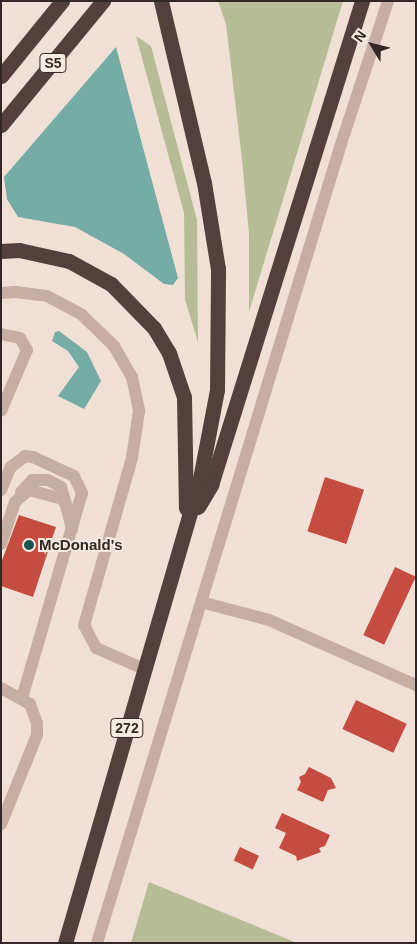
<!DOCTYPE html>
<html>
<head>
<meta charset="utf-8">
<style>
  body { margin:0 }
  #map { position:relative; width:417px; height:944px; overflow:hidden; background:#f0e0d6; font-family:Arial,sans-serif }
  div>[style] { position:absolute }
  .green>* { inset:0; background:#b7be97 }
  .water>* { inset:0; background:#76aca6 }
  .building>* { inset:0; background:#c44c40; transform-origin:0 0 }
  .minor>* { height:12px; margin:-6px; padding:0 6px; transform-origin:6px; border-radius:6px; background:#c7aea3 }
  .highway>* { height:15px; margin:-7.5px; padding:0 7.5px; transform-origin:7.5px; border-radius:7.5px; background:#53403c }
  .dots>* { width:14px; height:14px; translate:-50% -50%; box-sizing:border-box; border:2px solid #f8ebe2; border-radius:50% }
  span { translate:-50% -50%; white-space:nowrap; text-align:center; line-height:1.15; -webkit-text-stroke:4px #f8ebe2; paint-order:stroke }
  .shield-label span { padding:1px 4px; background:#f8ebe2; border:1px solid; border-radius:4px; -webkit-text-stroke-width:0 }
  .shield-label { font-size:14px; color:#322725; font-weight:700 }
  .poi-label { font-size:15px; color:#322725; font-weight:700 }
  .left { translate:0 -50%; text-align:left }
  .frame { position:absolute; inset:0; border:2px solid #322725; pointer-events:none }
  .north { position:absolute; left:347px; top:20px; width:50px; height:50px; -webkit-text-stroke:4px #f8ebe2; paint-order:stroke; rotate:306deg; font-size:14px; font-weight:700; line-height:20px; text-align:center; color:#322725 }
  .north::after { content:''; display:block; margin:auto; width:18px; height:22px; background:#322725; clip-path:polygon(50% 0,100% 100%,50% 72%,0 100%) }
</style>
</head>
<body>
<div id="map">
  <div class="green">
    <div style="clip-path:polygon(218px 1px,343px 1px,249px 312px,249px 233px,242px 160px,226px 24px)"></div>
    <div style="clip-path:polygon(136px 36px,151px 46px,197px 220px,198px 342px,185px 300px,184px 213px)"></div>
    <div style="clip-path:polygon(149px 882px,297px 943px,131px 943px)"></div>
  </div>
  <div class="water">
    <div style="clip-path:polygon(116px 47px,178px 278px,173px 285px,164px 284px,124px 254px,75px 227px,18px 217px,7px 199px,4px 177px)"></div>
    <div style="clip-path:polygon(59px 331px,87px 352px,101px 381px,84px 409px,58px 396px,79px 367px,68px 351px,52px 341px,55px 332px)"></div>
  </div>
  <div class="building">
    <div style="left:325px;top:477px;width:41px;height:57px;rotate:18deg"></div>
    <div style="clip-path:polygon(19px 515px,56px 527px,33px 597px,1px 586px,1px 563px)"></div>
    <div style="left:395px;top:567px;width:23px;height:75px;rotate:25deg"></div>
    <div style="left:356px;top:700px;width:56px;height:32px;rotate:25deg"></div>
    <div style="clip-path:polygon(309px 767px,331px 778px,336px 788px,328px 790px,323px 802px,297px 790px,301px 782px,299px 777px,305px 774px)"></div>
    <div style="clip-path:polygon(282px 813px,330px 835px,325px 846px,319px 848px,321px 852px,297px 861px,296px 856px,279px 848px,286px 833px,275px 828px)"></div>
    <div style="left:240px;top:847px;width:21px;height:15px;rotate:25deg"></div>
  </div>
  <div class="minor">
    <div style="left:1px;top:293px;width:14px;rotate:-4deg"></div>
    <div style="left:15px;top:292px;width:32px;rotate:7deg"></div>
    <div style="left:47px;top:296px;width:40px;rotate:28deg"></div>
    <div style="left:82px;top:315px;width:45px;rotate:44.1deg"></div>
    <div style="left:114px;top:346px;width:36px;rotate:60deg"></div>
    <div style="left:132px;top:377px;width:35px;rotate:78deg"></div>
    <div style="left:139px;top:411px;width:48px;rotate:98.5deg"></div>
    <div style="left:132px;top:458px;width:174px;rotate:106deg"></div>
    <div style="left:84px;top:625px;width:26px;rotate:62deg"></div>
    <div style="left:96px;top:648px;width:52px;rotate:23.6deg"></div>
    <div style="left:1px;top:334px;width:19px;rotate:12deg"></div>
    <div style="left:20px;top:338px;width:14px;rotate:60deg"></div>
    <div style="left:27px;top:350px;width:66px;rotate:113.1deg"></div>
    <div style="left:1px;top:490px;width:25px;rotate:-67deg"></div>
    <div style="left:11px;top:467px;width:18px;rotate:-38deg"></div>
    <div style="left:25px;top:456px;width:8px;rotate:7deg"></div>
    <div style="left:33px;top:457px;width:45px;rotate:24.9deg"></div>
    <div style="left:74px;top:476px;width:19px;rotate:65deg"></div>
    <div style="left:82px;top:493px;width:214px;rotate:106.3deg"></div>
    <div style="left:21px;top:492px;width:16px;rotate:-47deg"></div>
    <div style="left:32px;top:480px;width:16px"></div>
    <div style="left:48px;top:480px;width:15px;rotate:28deg"></div>
    <div style="left:61px;top:487px;width:19px;rotate:74deg"></div>
    <div style="left:1px;top:544px;width:44px;rotate:-71.6deg"></div>
    <div style="left:15px;top:502px;width:18px;rotate:-41deg"></div>
    <div style="left:29px;top:490px;width:34px;rotate:15deg"></div>
    <div style="left:62px;top:499px;width:7px;rotate:56deg"></div>
    <div style="left:66px;top:505px;width:25px;rotate:76deg"></div>
    <div style="left:201px;top:602px;width:70px;rotate:14.8deg"></div>
    <div style="left:269px;top:620px;width:161px;rotate:23.9deg"></div>
    <div style="left:1px;top:688px;width:33px;rotate:29deg"></div>
    <div style="left:30px;top:704px;width:20px;rotate:70deg"></div>
    <div style="left:37px;top:723px;width:12px;rotate:90deg"></div>
    <div style="left:37px;top:735px;width:96px;rotate:112deg"></div>
    <div style="left:97px;top:943px;width:835px;rotate:-73.02deg"></div>
    <div style="left:341px;top:144px;width:151px;rotate:-71.8deg"></div>
  </div>
  <div class="highway">
    <div style="left:1px;top:76px;width:97px;rotate:-50.9deg"></div>
    <div style="left:1px;top:125px;width:161px;rotate:-50.6deg"></div>
    <div style="left:1px;top:251px;width:18px;rotate:-3deg"></div>
    <div style="left:19px;top:250px;width:51px;rotate:12.4deg"></div>
    <div style="left:69px;top:261px;width:48px;rotate:28.7deg"></div>
    <div style="left:111px;top:284px;width:62px;rotate:45.7deg"></div>
    <div style="left:154px;top:328px;width:29px;rotate:59deg"></div>
    <div style="left:169px;top:353px;width:46px;rotate:71.2deg"></div>
    <div style="left:184px;top:397px;width:111px;rotate:89deg"></div>
    <div style="left:198px;top:507px;width:26px;rotate:-59deg"></div>
    <div style="left:211px;top:485px;width:507px;rotate:-72.67deg"></div>
    <div style="left:65px;top:943px;width:483px;rotate:-73.8deg"></div>
    <div style="left:200px;top:479px;width:91px;rotate:-79.2deg"></div>
    <div style="left:217px;top:390px;width:121px;rotate:-89.5deg"></div>
    <div style="left:218px;top:269px;width:87px;rotate:-99.2deg"></div>
    <div style="left:204px;top:183px;width:187px;rotate:-103.3deg"></div>
  </div>
  <div class="dots">
    <div style="left:29px;top:545px;background:#1b534e"></div>
  </div>
  <div class="shield-label">
    <span style="left:53px;top:63px">S5</span>
    <span style="left:127px;top:728px">272</span>
  </div>
  <div class="poi-label">
    <span class="left" style="left:39px;top:545px">McDonald's</span>
  </div>
  <div class="frame"></div>
  <div class="north">N</div>
</div>
</body>
</html>
